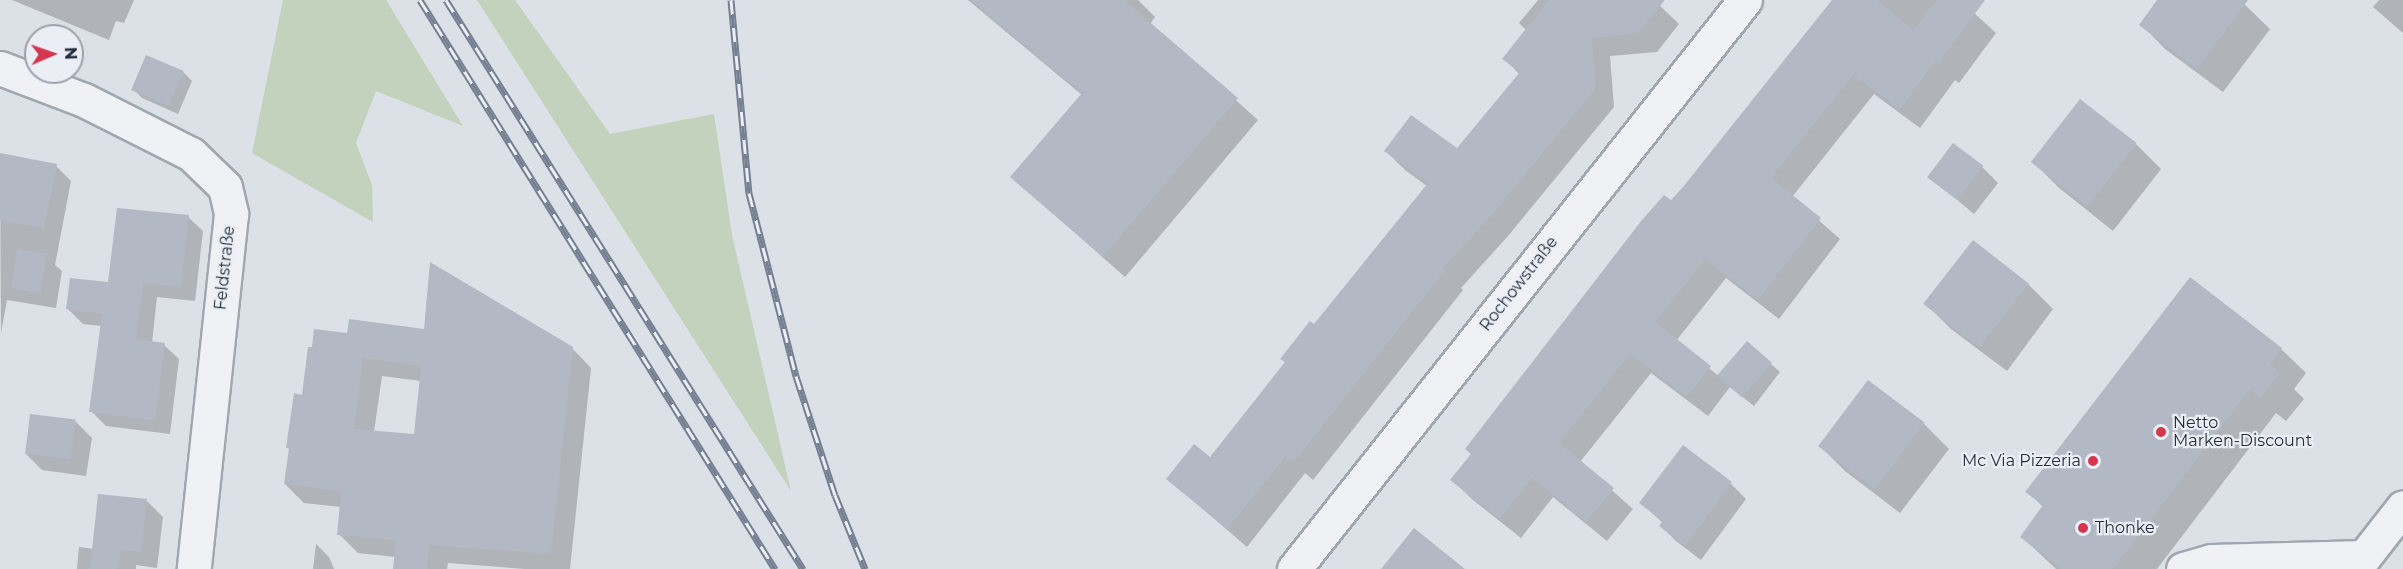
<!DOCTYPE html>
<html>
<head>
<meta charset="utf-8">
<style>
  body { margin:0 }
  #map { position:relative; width:2403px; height:569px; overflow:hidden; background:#dce0e7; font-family:Montserrat,sans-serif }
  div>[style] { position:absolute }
  .green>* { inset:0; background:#c2d2bc }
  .shadow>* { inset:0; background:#0003 }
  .building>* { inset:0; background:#b3b9c4; transform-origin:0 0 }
  .roads { filter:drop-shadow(2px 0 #a1a7b1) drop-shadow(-2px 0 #a1a7b1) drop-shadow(0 2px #a1a7b1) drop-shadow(0 -2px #a1a7b1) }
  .minor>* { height:33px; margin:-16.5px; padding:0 16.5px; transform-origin:16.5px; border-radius:16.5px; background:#eff1f5 }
  .rail>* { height:7px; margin-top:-3.5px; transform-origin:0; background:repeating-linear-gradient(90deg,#ebeff5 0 14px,#757f92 0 28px); box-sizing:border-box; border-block:2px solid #757f92 }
  .dots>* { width:16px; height:16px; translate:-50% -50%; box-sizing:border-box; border:3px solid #ebeff5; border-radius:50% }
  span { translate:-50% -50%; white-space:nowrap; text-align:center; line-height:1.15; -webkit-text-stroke:4.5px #ebeff5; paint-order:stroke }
  .street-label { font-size:16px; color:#252e3e }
  .poi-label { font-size:16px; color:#252e3e }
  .left { translate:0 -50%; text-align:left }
  .right { translate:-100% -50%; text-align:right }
  .north { position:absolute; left:24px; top:24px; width:60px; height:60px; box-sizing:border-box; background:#ebeff5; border:2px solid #9ca2ac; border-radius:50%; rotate:88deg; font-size:16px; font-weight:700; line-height:24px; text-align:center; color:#252e3e }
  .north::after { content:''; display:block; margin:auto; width:21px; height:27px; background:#d5384e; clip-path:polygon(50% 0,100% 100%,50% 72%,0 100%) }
</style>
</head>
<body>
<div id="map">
  <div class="green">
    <div style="clip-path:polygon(283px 0,386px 0,463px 126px,376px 91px,356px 143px,372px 185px,373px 222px,252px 153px)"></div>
    <div style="clip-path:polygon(477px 0,515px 0,610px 134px,714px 114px,732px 235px,791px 491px)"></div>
  </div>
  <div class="shadow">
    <div style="clip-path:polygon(12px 0,134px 0,124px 23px,116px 21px,109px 40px)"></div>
    <div style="clip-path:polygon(968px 0,1138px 0,1155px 17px,1150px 24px,1258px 120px,1125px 277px,1012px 177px,1082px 95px)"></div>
    <div style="clip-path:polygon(1538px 0,1654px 0,1679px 24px,1657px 52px,1610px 56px,1614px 107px,1508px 236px,1461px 288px,1463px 290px,1313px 480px,1305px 473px,1247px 547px,1168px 479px,1210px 459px,1427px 186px,1405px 170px,1386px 151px,1457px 150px,1520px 75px,1504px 58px,1527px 31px,1519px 23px)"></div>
    <div style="clip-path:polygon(1834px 0,1964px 0,1962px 2px,1996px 33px,1959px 83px,1955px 80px,1920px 128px,1874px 94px,1792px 197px,1840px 239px,1779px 319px,1726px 278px,1676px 341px,1721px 378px,1771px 364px,1780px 372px,1754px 406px,1730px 387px,1708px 416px,1651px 373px,1580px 462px,1633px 509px,1607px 541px,1553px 497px,1521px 538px,1473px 500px,1452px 480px)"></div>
    <div style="clip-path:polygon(2159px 0,2240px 0,2270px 29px,2223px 92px,2165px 49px,2141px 24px)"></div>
    <div style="clip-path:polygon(2379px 0,2403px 0,2403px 33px,2373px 7px)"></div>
    <div style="clip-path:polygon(183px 72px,192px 81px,178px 114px,142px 98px,134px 90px)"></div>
    <div style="clip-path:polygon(2080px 101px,2136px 144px,2161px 169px,2113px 231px,2058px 187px,2033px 162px)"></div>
    <div style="clip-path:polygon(0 155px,56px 166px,71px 181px,55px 265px,62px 271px,56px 308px,7px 300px,1px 333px)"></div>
    <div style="clip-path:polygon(1982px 167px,1998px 183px,1974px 214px,1929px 176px)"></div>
    <div style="clip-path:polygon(188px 217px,203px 231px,195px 301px,157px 297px,152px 343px,164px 345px,179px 359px,170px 434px,106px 426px,91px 411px,102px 326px,83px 324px,68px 309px,109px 284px)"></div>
    <div style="clip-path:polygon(1973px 242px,2028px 284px,2053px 309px,2007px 371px,1951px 329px,1926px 304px)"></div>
    <div style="clip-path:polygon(evenodd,348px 335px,572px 348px,591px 368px,570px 569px,525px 569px,448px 563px,447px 569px,394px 569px,396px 557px,358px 553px,339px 534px,341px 507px,304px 503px,285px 484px,290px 450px,287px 447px,303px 396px,348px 335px,382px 376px,421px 381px,416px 436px,374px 432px,382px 376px)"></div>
    <div style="clip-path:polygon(2281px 349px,2306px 373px,2294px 389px,2304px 399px,2286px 421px,2276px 413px,2157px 569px,2056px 569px,2022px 537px,2044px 508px,2027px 491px)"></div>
    <div style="clip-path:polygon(76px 422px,92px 438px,86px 476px,42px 470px,26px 454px)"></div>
    <div style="clip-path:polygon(1924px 424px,1949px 449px,1900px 513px,1845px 471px,1820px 446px)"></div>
    <div style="clip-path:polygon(1731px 484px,1746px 499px,1701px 560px,1676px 541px,1661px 526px,1663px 523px,1641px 503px)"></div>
    <div style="clip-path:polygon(147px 501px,163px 517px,157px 568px,136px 565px,136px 569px,77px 569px,79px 547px,94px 549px)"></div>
    <div style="clip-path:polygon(316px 544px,329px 557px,334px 569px,313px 569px)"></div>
  </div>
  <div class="building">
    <div style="clip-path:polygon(970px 0,1124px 0,1238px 98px,1103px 257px,1010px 177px,1082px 93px)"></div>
    <div style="clip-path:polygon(1549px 0,1665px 0,1638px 33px,1592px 38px,1596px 88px,1490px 217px,1443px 268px,1445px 270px,1294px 462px,1286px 456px,1227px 529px,1166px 479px,1194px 444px,1210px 457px,1285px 362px,1280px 359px,1310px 321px,1314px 324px,1428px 183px,1384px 151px,1411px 115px,1457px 148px,1520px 72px,1502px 59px)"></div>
    <div style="clip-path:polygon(1832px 0,1877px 0,1914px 30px,1936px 0,1985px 0,1938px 64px,1935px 61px,1900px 109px,1853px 75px,1771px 178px,1821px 218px,1758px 300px,1705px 259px,1655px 322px,1711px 366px,1687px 397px,1630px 354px,1559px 443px,1614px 488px,1586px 522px,1532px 478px,1500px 519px,1450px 480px,1471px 454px,1465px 449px,1642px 220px,1664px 195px,1671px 200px,1683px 187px)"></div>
    <div style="clip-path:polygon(2157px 0,2248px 0,2197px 69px,2139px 25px)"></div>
    <div style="left:146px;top:55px;width:41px;height:38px;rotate:23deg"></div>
    <div style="left:2080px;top:99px;width:72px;height:80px;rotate:38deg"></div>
    <div style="left:1953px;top:143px;width:38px;height:43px;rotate:37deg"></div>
    <div style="clip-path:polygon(0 153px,57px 164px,44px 228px,0 220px)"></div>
    <div style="clip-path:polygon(117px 208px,189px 215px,181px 287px,143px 283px,136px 339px,165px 343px,155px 420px,89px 412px,102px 314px,66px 309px,70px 278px,108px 282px)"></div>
    <div style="left:1973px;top:240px;width:71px;height:81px;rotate:38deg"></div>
    <div style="left:17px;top:249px;width:30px;height:40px;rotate:9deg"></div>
    <div style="clip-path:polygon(evenodd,430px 262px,573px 347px,551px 554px,429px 545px,427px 569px,393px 569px,396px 540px,337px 535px,341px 491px,284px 484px,289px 448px,286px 448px,294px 393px,302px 395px,308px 347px,312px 347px,314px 329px,347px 333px,349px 319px,424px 329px,430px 262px,363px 358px,421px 366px,414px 434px,354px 429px,363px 358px)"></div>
    <div style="clip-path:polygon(2190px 277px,2282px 348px,2270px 364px,2280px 373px,2261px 398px,2250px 389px,2113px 569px,2062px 569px,2020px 537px,2043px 505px,2025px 492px)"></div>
    <div style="left:1747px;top:341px;width:33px;height:46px;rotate:41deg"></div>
    <div style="left:1868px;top:380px;width:71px;height:83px;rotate:37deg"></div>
    <div style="left:30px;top:414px;width:46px;height:40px;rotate:7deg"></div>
    <div style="clip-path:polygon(1683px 445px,1732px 482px,1685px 546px,1659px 526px,1663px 521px,1639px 503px)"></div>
    <div style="clip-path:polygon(98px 494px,147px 499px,141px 552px,121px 550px,118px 569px,90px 569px)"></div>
    <div style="clip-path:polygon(1414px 528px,1465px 569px,1381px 569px)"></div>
  </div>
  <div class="roads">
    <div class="minor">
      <div style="left:0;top:68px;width:90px;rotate:20.9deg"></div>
      <div style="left:84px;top:100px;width:120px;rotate:26.8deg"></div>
      <div style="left:191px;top:154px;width:47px;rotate:44.1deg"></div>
      <div style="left:225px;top:187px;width:28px;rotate:77deg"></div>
      <div style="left:231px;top:214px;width:357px;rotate:96deg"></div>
      <div style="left:1294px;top:569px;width:726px;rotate:-51.6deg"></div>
      <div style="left:2183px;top:569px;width:29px;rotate:-16deg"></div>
      <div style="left:2211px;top:561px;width:153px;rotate:-1.5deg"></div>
      <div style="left:2364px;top:557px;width:63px;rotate:-52deg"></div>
    </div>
  </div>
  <div class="rail">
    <div style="left:420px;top:0;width:671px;rotate:58.04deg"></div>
    <div style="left:446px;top:0;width:672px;rotate:57.9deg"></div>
    <div style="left:731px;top:0;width:194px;rotate:84.7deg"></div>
    <div style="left:749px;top:193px;width:189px;rotate:75.6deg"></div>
    <div style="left:796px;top:376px;width:125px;rotate:71.9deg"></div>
    <div style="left:835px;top:495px;width:80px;rotate:67.9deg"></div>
  </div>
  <div class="dots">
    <div style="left:2161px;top:432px;background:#d5384e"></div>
    <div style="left:2093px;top:461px;background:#d5384e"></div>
    <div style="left:2083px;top:528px;background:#d5384e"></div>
  </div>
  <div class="street-label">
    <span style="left:225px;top:268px;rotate:-84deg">Feldstraße</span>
    <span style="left:1519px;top:284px;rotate:-52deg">Rochowstraße</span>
  </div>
  <div class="poi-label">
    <span class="left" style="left:2173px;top:432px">Netto<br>Marken-Discount</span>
    <span class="right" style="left:2081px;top:461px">Mc Via Pizzeria</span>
    <span class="left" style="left:2095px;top:528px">Thonke</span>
  </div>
  <div class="north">N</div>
</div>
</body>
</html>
